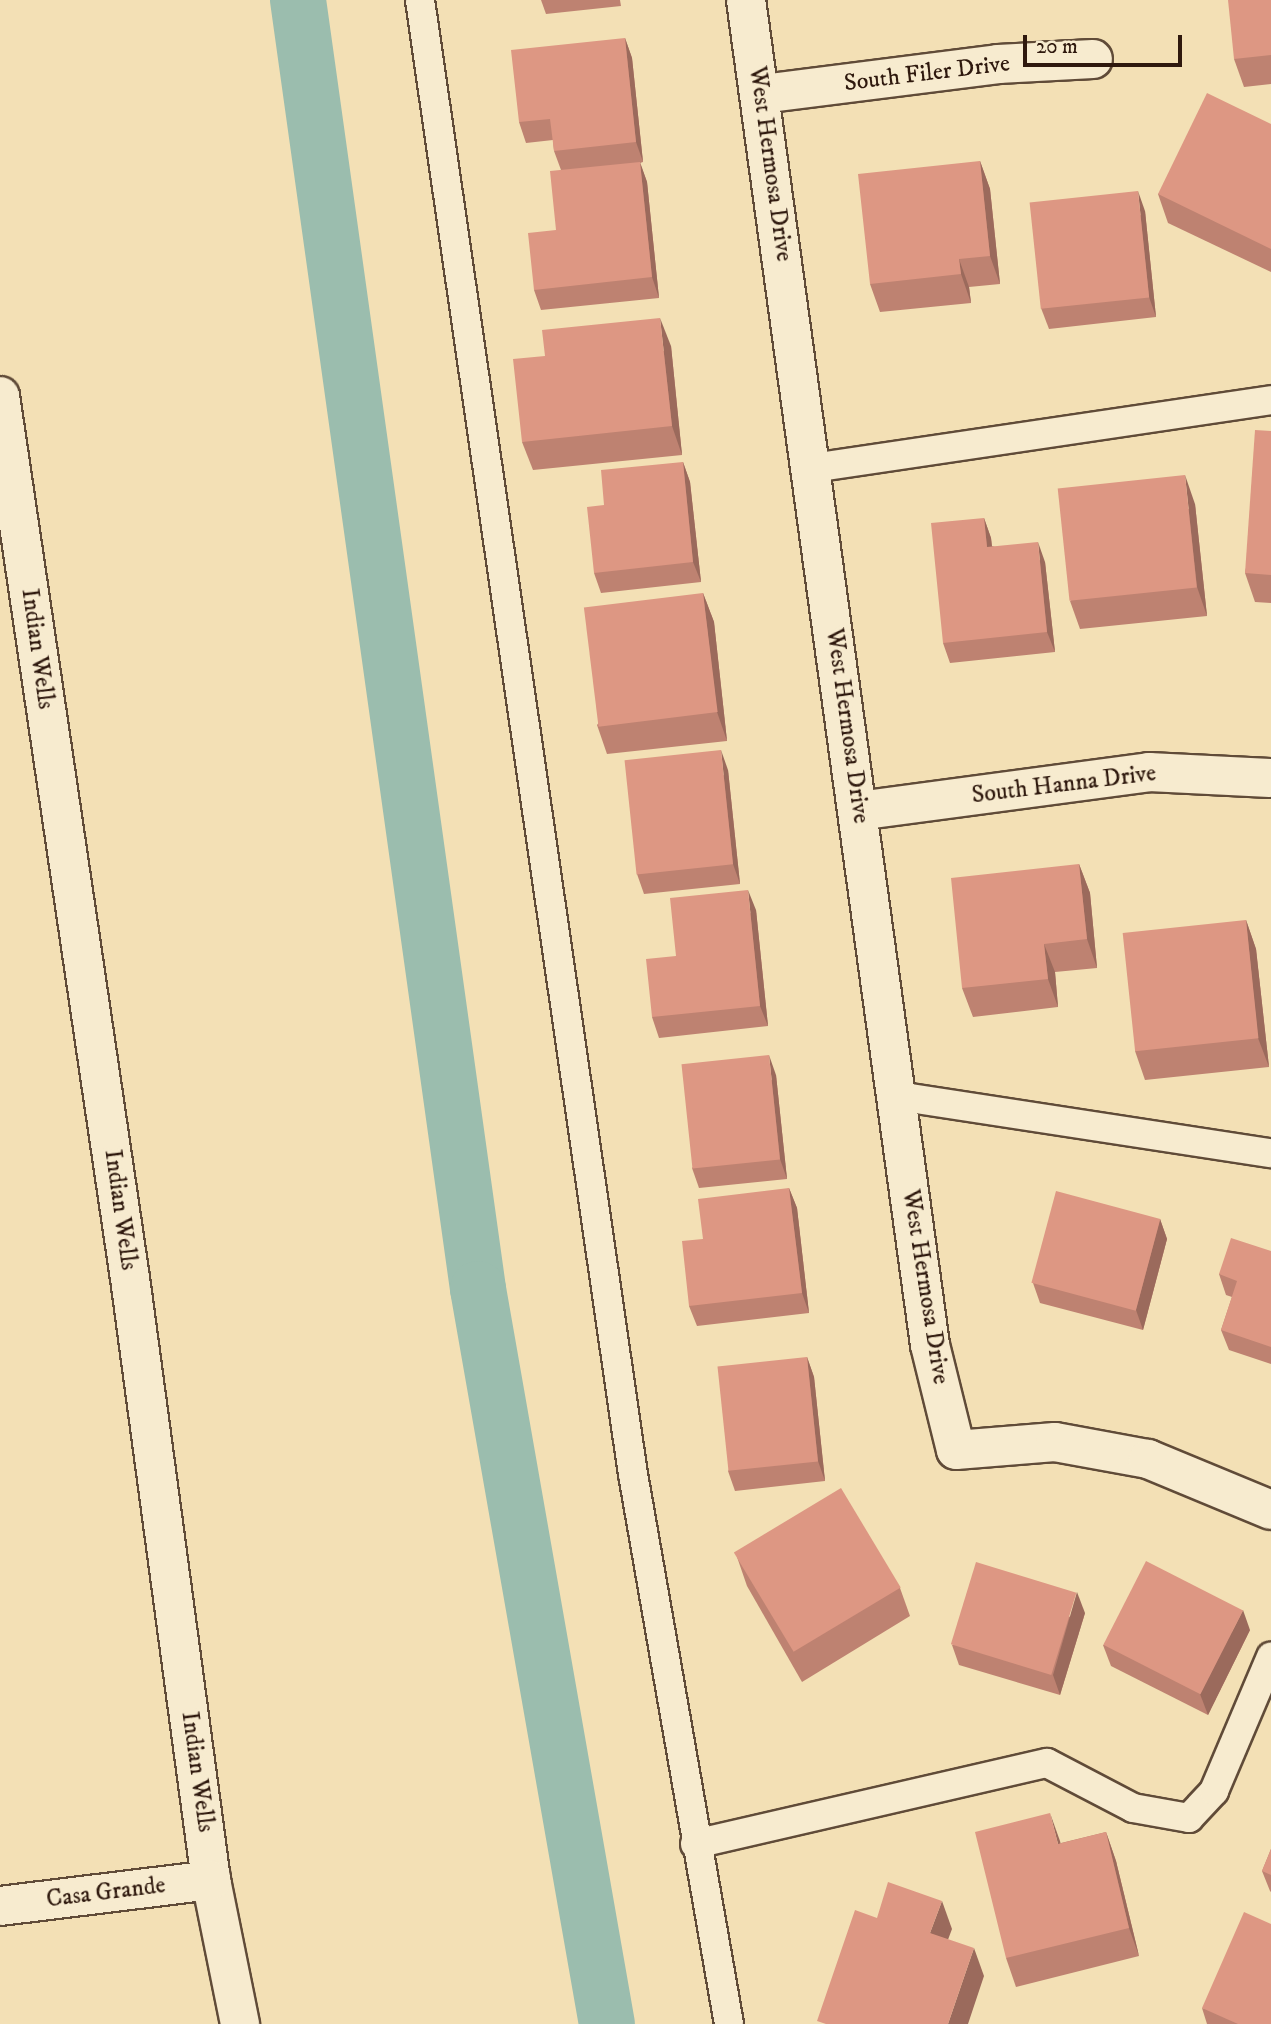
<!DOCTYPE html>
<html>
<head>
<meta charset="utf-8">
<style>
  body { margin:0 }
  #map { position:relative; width:1271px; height:2024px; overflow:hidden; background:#f3e0b5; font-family:"IM FELL DW Pica",serif }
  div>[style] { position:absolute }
  .canal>* { height:56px; margin:-28px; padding:0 28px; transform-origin:28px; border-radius:28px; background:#9bbdae }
  .roads { filter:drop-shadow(2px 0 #604b38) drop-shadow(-2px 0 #604b38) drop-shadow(0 2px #604b38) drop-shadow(0 -2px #604b38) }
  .service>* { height:28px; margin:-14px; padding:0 14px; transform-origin:14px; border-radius:14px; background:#f7ebcf }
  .minor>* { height:38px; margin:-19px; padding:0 19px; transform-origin:19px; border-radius:19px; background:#f7ebcf }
  .wall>* { inset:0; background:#be8271 }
  .shaded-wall>* { inset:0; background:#9b6a5c }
  .building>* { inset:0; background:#dd9783; transform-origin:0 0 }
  span { translate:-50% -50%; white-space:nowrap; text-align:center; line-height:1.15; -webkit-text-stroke:6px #f7ebcf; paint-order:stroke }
  .street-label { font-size:24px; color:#2f190e }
  .scale { position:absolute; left:1023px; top:35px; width:159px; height:32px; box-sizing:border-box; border:4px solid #2f190e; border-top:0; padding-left:9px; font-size:21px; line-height:24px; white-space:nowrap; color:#2f190e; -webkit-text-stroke:5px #f7ebcf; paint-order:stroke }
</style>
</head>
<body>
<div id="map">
  <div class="canal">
    <div style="left:298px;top:0;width:1302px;rotate:82.05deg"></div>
    <div style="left:478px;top:1289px;width:746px;rotate:80.05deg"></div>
  </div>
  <div class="roads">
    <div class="service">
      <div style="left:420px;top:0;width:1489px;rotate:81.78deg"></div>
      <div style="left:633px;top:1474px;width:558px;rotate:80.1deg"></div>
      <div style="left:812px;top:468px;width:464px;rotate:-8.4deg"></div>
      <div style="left:897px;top:1096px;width:378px;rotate:8.7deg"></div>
      <div style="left:695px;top:1844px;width:361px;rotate:-13deg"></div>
      <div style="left:1047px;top:1763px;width:97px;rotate:27.6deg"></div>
      <div style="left:1133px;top:1808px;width:57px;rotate:10.1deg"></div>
      <div style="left:1189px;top:1818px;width:37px;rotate:-47deg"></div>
      <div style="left:1214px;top:1791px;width:146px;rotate:-67deg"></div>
    </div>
    <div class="minor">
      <div style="left:746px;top:0;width:1358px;rotate:82.21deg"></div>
      <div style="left:930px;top:1345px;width:108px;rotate:76.1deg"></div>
      <div style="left:956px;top:1450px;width:99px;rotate:-4.6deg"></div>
      <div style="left:1055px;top:1442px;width:95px;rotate:10.4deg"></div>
      <div style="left:1148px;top:1459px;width:133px;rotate:22.5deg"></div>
      <div style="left:762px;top:94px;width:238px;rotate:-7.2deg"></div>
      <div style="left:998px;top:64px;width:95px;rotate:-3deg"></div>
      <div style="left:0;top:396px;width:892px;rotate:81.62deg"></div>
      <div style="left:130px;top:1278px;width:607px;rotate:82.34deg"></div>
      <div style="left:211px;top:1880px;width:147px;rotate:78.6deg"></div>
      <div style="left:858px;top:811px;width:294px;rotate:-7.6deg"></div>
      <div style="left:1149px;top:772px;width:121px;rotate:2.8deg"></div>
      <div style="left:0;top:1906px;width:213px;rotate:-7deg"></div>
    </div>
  </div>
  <div class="wall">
    <div style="clip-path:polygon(541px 0,620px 0,621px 6px,546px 14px)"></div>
    <div style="clip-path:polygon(1271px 0,1271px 84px,1244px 87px,1234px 59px)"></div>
    <div style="clip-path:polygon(625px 38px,632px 58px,643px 162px,640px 163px,647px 182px,659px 298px,541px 310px,534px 290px,556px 230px,561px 170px,554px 151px,553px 140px,526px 143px,519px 122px)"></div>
    <div style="clip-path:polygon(1271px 124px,1271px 272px,1168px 223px,1158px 194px)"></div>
    <div style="clip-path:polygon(980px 161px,990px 189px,1000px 284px,969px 287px,971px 303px,880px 312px,870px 284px)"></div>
    <div style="clip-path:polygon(1145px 211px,1156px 317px,1049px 329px,1041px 308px)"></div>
    <div style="clip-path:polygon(671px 346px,682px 455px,533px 470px,522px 442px)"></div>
    <div style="clip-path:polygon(1271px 431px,1271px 603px,1255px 602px,1245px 573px)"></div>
    <div style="clip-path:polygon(683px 462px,690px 482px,701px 582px,601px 593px,594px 573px,604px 505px)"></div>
    <div style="clip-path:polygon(1195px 504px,1207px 616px,1080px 629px,1070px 601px)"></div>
    <div style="clip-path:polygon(984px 518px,991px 538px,992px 546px,1045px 562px,1055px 652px,950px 663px,943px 643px)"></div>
    <div style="clip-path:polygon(703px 593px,714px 622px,727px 741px,607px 754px,597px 725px)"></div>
    <div style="clip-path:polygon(728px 770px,740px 884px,644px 894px,637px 874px)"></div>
    <div style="clip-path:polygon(1079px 864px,1090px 893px,1097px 968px,1055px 972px,1058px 1007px,973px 1017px,962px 988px)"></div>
    <div style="clip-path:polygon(756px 910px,768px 1026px,659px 1038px,652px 1017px,676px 956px)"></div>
    <div style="clip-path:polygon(1246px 920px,1256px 949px,1269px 1067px,1145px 1080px,1135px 1051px)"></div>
    <div style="clip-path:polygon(776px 1075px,787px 1179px,699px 1188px,692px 1168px)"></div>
    <div style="clip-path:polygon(789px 1188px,797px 1208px,809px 1313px,697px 1326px,689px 1306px,703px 1239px)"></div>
    <div style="clip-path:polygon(1160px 1219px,1167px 1239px,1143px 1330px,1040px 1303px,1033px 1283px)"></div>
    <div style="clip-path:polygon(1271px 1251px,1271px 1364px,1229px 1350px,1221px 1330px,1232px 1297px,1226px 1295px,1219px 1274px)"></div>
    <div style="clip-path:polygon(807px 1357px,814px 1377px,825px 1481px,735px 1491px,728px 1471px)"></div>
    <div style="clip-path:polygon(737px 1557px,900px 1588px,910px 1616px,802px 1682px,747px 1586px)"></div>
    <div style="clip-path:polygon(1085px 1613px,1060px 1695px,959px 1665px,952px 1645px)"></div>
    <div style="clip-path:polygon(1250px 1630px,1208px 1715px,1111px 1666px,1103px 1645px)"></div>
    <div style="clip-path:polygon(1106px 1832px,1116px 1861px,1139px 1956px,1016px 1987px,1006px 1958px,1061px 1843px)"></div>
    <div style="clip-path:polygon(1271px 1849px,1271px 1892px,1270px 1891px,1262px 1871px)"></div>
    <div style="clip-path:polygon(1202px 2008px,1271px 2024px,1207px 2024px)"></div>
  </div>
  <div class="shaded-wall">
    <div style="clip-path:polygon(625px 38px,632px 58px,643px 162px,636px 142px)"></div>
    <div style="clip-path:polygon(980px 161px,990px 189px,1000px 284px,990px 256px)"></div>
    <div style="clip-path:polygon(640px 162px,647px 182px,659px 298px,652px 277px)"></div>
    <div style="clip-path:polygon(1138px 191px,1145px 211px,1156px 317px,1149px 297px)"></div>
    <div style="clip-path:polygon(959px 259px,969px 287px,971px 303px,961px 274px)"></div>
    <div style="clip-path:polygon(660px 318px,671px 346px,682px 455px,672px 426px)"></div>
    <div style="clip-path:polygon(683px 462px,690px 482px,701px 582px,693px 562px)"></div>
    <div style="clip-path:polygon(1185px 475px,1195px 504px,1207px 616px,1197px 587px)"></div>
    <div style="clip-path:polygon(984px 518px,991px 538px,994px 567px,987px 547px)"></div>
    <div style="clip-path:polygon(1038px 542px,1045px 562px,1055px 652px,1047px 632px)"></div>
    <div style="clip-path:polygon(703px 593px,714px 622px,727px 741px,717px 712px)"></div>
    <div style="clip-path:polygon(721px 750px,728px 770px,740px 884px,733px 864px)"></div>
    <div style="clip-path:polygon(1079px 864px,1090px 893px,1097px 968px,1087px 939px)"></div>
    <div style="clip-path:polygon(748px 890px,756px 910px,768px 1026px,760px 1006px)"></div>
    <div style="clip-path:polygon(1246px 920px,1256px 949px,1269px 1067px,1258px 1038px)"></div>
    <div style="clip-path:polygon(1044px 944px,1055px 972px,1058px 1007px,1048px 979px)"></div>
    <div style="clip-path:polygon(769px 1055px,776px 1075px,787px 1179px,780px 1159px)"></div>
    <div style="clip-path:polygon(789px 1188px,797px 1208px,809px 1313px,802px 1293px)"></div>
    <div style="clip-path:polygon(1160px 1219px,1167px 1239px,1143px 1330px,1136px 1310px)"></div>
    <div style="clip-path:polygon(807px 1357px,814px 1377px,825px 1481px,818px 1461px)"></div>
    <div style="clip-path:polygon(1077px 1592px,1085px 1613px,1060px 1695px,1053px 1675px)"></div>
    <div style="clip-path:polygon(1243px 1610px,1250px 1630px,1208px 1715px,1200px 1694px)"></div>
    <div style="clip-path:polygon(1050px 1813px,1060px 1841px,1068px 1872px,1058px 1844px)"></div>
    <div style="clip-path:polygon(1106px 1832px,1116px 1861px,1139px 1956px,1129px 1928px)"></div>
    <div style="clip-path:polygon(942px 1901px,952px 1929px,940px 1961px,930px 1933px)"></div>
    <div style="clip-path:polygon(974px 1948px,984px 1976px,968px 2024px,948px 2024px)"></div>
  </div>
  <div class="building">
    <div style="clip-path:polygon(1228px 0,1271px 0,1271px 55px,1234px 59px)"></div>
    <div style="clip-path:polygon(625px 38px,636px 142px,554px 151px,550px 119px,519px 122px,511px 50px)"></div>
    <div style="clip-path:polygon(1207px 93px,1271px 124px,1271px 249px,1158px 194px)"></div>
    <div style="clip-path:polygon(980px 161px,990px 256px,959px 259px,961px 274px,870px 284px,858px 174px)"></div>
    <div style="clip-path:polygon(640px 162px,652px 277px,534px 290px,528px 233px,556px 230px,550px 171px)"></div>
    <div style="left:1138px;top:191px;width:107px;height:109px;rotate:84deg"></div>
    <div style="clip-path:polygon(660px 318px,672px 426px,522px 442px,513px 359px,545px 356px,542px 330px)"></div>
    <div style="clip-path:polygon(1255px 430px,1271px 431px,1271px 575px,1245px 573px)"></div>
    <div style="clip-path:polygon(683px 462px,693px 562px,594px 573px,587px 507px,604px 505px,601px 470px)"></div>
    <div style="left:1185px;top:475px;width:113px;height:128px;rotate:84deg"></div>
    <div style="clip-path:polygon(984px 518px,987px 547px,1038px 542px,1047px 632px,943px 643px,931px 523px)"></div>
    <div style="left:703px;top:593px;width:120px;height:120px;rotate:83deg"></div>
    <div style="left:721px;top:750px;width:115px;height:97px;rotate:84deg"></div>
    <div style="clip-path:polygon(1079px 864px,1087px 939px,1044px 944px,1048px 979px,962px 988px,951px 878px)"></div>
    <div style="clip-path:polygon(748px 890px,760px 1006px,652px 1017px,646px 959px,676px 956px,670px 898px)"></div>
    <div style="left:1246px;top:920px;width:119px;height:124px;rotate:84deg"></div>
    <div style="left:769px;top:1055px;width:105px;height:88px;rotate:84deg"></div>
    <div style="clip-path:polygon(789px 1188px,802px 1293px,689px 1306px,682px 1241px,703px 1239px,698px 1199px)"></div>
    <div style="left:1056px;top:1191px;width:108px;height:95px;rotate:15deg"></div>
    <div style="clip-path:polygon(1231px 1238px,1271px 1251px,1271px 1347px,1221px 1330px,1237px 1281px,1219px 1274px)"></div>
    <div style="left:807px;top:1357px;width:105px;height:90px;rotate:84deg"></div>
    <div style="left:841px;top:1488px;width:116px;height:125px;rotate:59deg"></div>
    <div style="left:1146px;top:1561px;width:109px;height:94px;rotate:27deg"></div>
    <div style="left:976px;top:1562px;width:105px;height:86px;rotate:17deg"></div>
    <div style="clip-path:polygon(1050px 1813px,1058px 1844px,1106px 1832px,1129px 1928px,1006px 1958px,975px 1832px)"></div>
    <div style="clip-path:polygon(1271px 1849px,1271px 1875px,1262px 1871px)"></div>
    <div style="clip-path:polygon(888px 1882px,942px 1901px,930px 1933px,974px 1948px,948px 2024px,826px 2024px,817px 2021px,855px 1910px,877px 1918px)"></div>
    <div style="clip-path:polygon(1244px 1912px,1271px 1924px,1271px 2024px,1238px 2024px,1202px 2008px)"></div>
  </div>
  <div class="street-label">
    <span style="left:927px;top:74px;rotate:-7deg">South Filer Drive</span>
    <span style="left:770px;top:164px;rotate:82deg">West Hermosa Drive</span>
    <span style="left:37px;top:649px;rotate:82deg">Indian Wells</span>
    <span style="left:847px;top:726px;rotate:82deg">West Hermosa Drive</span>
    <span style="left:1064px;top:785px;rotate:-7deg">South Hanna Drive</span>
    <span style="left:120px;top:1210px;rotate:82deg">Indian Wells</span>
    <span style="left:925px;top:1287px;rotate:81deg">West Hermosa Drive</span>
    <span style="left:197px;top:1772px;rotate:82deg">Indian Wells</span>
    <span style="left:106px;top:1893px;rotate:-7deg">Casa Grande</span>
  </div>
  <div class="scale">20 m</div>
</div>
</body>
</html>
